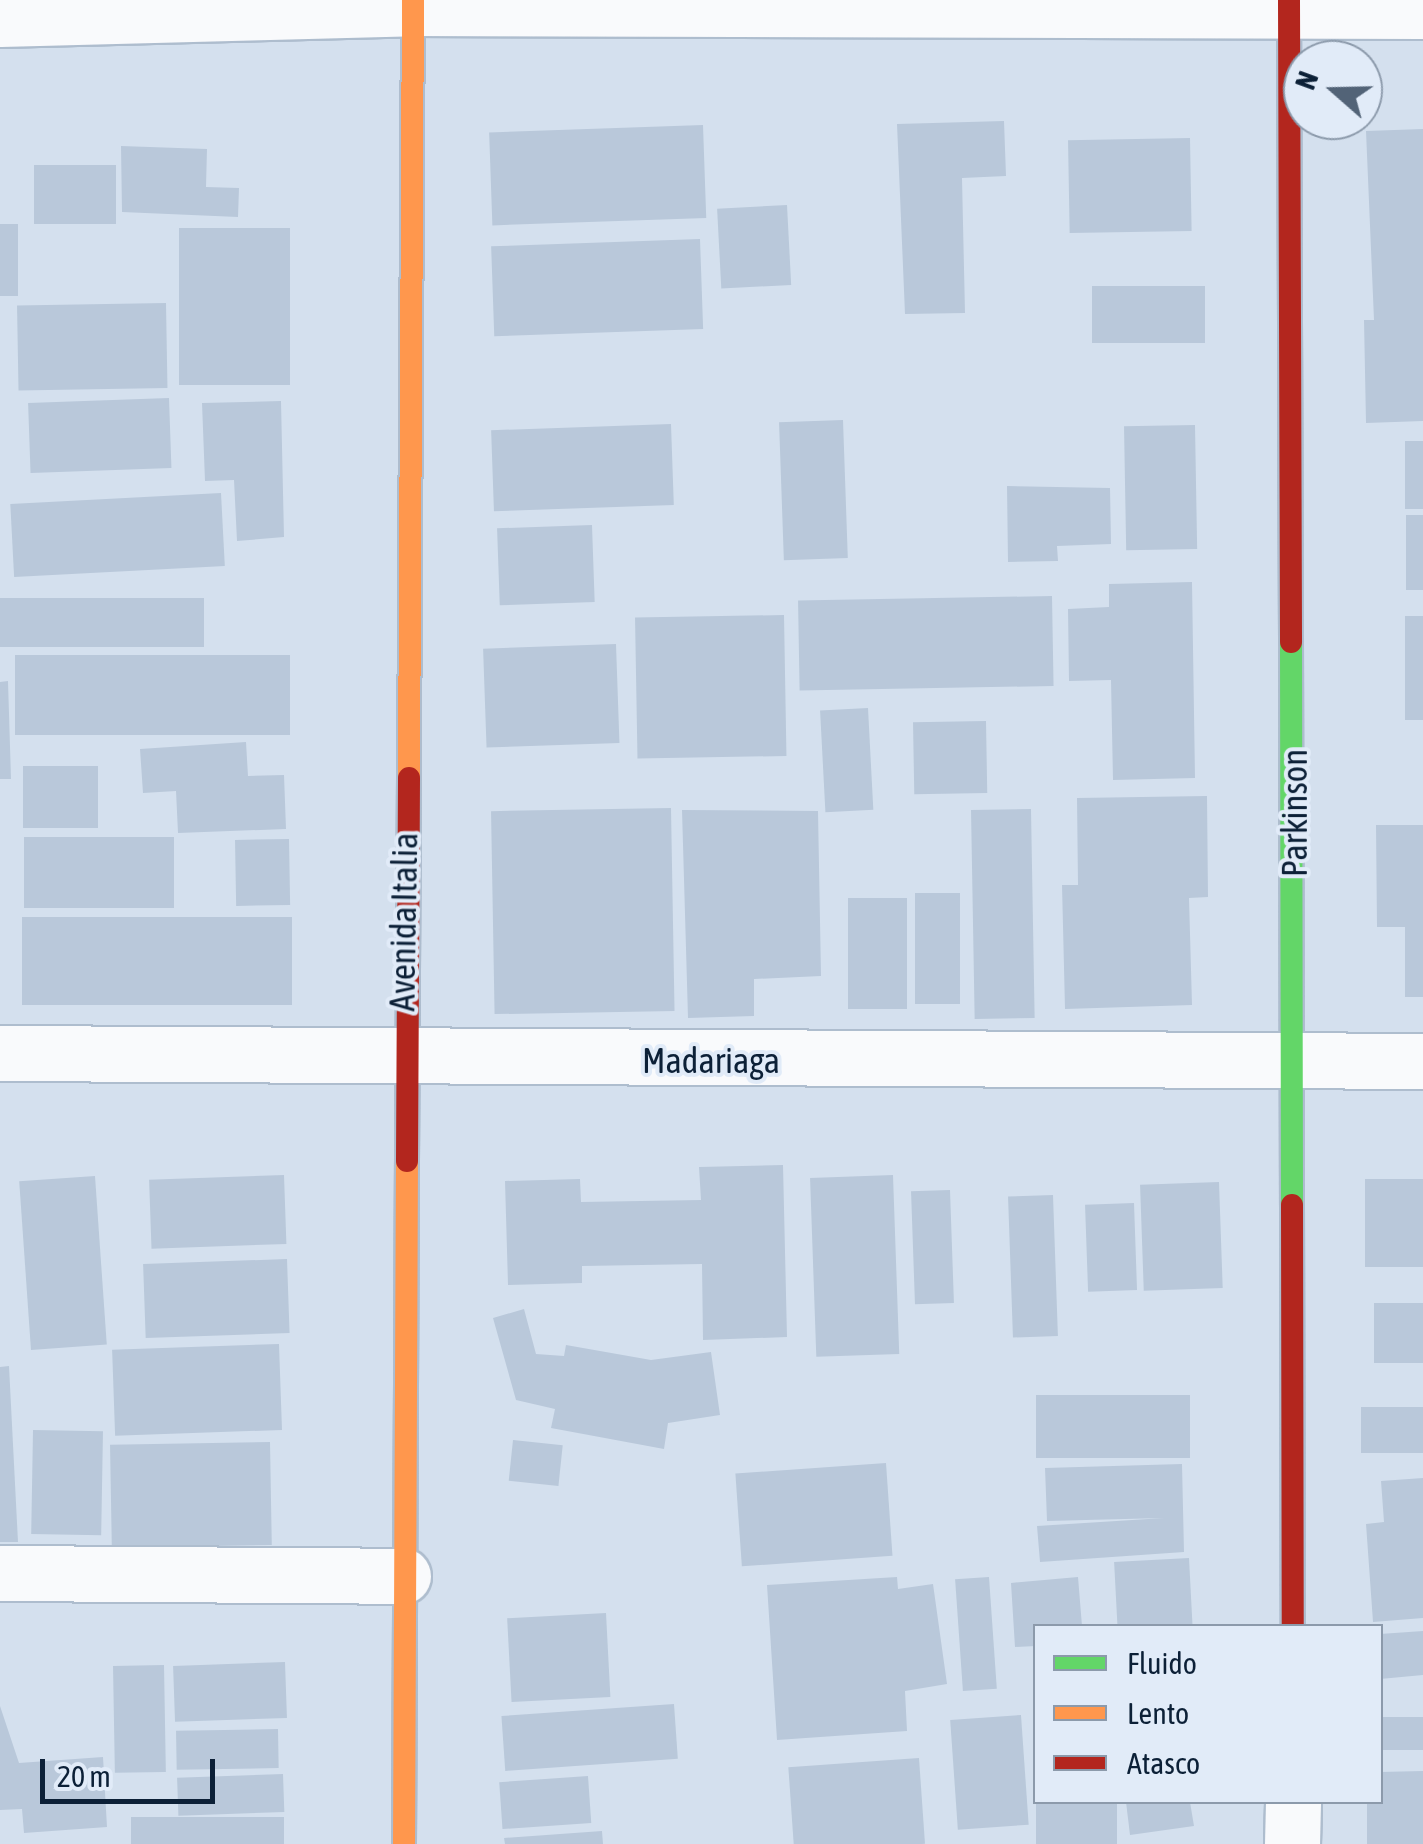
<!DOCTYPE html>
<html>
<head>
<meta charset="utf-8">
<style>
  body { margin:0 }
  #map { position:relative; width:1423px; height:1844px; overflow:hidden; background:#d4e0ee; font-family:"Asap Condensed",sans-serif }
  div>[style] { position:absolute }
  .building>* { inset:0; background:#b9c8da; transform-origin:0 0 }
  .roads { filter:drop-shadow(2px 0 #aebdce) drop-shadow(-2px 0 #aebdce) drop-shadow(0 2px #aebdce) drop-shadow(0 -2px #aebdce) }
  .street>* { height:55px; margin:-27.5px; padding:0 27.5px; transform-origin:27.5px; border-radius:27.5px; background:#f9fafc }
  .fast>* { height:22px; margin:-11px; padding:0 11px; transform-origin:11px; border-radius:11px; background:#63d668 }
  .slow>* { height:22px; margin:-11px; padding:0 11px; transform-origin:11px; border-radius:11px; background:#ff974d }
  .jam>* { height:22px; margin:-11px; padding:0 11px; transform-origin:11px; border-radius:11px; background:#b3261e }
  span { translate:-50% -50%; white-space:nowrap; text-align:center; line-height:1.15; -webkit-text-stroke:8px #e1ebf8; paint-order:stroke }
  .street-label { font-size:35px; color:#0c2037 }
  .legend { position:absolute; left:1033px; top:1624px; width:350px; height:180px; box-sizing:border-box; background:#e1ebf8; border:2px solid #8c9aab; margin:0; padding:12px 18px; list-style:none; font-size:30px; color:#0c2037 }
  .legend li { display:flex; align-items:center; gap:20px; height:50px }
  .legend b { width:50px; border:2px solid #8c9aab }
  .north { position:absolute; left:1283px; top:40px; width:100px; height:100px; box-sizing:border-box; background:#e1ebf8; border:2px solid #8c9aab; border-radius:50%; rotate:290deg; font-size:28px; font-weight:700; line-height:40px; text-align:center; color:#0c2037 }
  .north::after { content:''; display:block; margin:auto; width:35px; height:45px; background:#526377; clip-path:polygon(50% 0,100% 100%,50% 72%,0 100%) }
  .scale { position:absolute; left:40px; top:1759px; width:175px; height:45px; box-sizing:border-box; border:5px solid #0c2037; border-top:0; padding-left:12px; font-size:30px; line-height:35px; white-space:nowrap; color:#0c2037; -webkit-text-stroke:8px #e1ebf8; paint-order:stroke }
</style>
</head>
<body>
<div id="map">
  <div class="building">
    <div style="clip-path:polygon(1004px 121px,1006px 176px,962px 178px,965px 313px,905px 314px,897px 124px)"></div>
    <div style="left:703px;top:125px;width:93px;height:214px;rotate:88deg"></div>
    <div style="clip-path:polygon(1423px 129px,1423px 421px,1366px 423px,1364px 320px,1374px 320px,1366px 131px)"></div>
    <div style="left:1190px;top:138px;width:93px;height:122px;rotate:89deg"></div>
    <div style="clip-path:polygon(121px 146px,207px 149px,206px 187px,239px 188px,238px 217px,122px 212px)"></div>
    <div style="left:34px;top:165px;width:82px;height:59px"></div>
    <div style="left:787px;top:205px;width:80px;height:70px;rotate:87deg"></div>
    <div style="left:0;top:224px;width:18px;height:72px"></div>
    <div style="left:290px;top:228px;width:157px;height:111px;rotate:90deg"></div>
    <div style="left:700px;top:239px;width:90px;height:209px;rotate:88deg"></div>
    <div style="left:1205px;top:286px;width:57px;height:113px;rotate:90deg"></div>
    <div style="left:166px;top:303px;width:85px;height:149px;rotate:89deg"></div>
    <div style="left:169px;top:398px;width:70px;height:141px;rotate:88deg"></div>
    <div style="clip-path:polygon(281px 401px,284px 537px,237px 541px,234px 480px,205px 481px,202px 403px)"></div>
    <div style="left:843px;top:420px;width:138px;height:64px;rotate:88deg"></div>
    <div style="left:671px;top:424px;width:81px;height:180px;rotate:88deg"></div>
    <div style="left:1195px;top:425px;width:124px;height:71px;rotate:89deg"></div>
    <div style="left:1405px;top:441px;width:18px;height:68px"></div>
    <div style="clip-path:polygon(1007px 486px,1110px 488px,1111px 544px,1057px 546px,1058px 561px,1008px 562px)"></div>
    <div style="left:221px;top:493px;width:73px;height:211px;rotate:87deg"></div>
    <div style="left:1406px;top:515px;width:17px;height:75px"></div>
    <div style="left:592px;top:525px;width:77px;height:95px;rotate:88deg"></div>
    <div style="clip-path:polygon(1192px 582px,1195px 778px,1113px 780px,1111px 680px,1069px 681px,1068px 609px,1109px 607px,1109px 584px)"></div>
    <div style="left:1052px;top:596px;width:90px;height:254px;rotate:89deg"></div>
    <div style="left:0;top:598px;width:204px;height:49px"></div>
    <div style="left:784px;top:615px;width:141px;height:149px;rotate:89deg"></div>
    <div style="left:1405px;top:616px;width:18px;height:104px"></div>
    <div style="left:616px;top:644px;width:99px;height:133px;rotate:88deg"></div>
    <div style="left:15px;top:655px;width:275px;height:80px"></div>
    <div style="clip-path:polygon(8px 681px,11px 779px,0 779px,0 682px)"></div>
    <div style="left:868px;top:708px;width:102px;height:48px;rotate:87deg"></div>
    <div style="left:986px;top:721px;width:72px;height:73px;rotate:89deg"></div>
    <div style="clip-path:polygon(246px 742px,248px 776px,284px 775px,286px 829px,178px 833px,176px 791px,143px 793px,140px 749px)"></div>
    <div style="left:23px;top:766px;width:75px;height:62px"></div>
    <div style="clip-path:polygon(1207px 796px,1208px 897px,1189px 898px,1192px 1005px,1065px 1009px,1062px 885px,1078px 885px,1077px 798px)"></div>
    <div style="left:671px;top:808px;width:203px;height:180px;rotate:89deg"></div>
    <div style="left:1031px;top:809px;width:209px;height:60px;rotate:89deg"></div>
    <div style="clip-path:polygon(682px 810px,818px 811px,821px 976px,754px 979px,754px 1016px,688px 1018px)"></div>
    <div style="clip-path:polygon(1376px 825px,1423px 825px,1423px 997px,1405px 997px,1405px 927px,1377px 927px)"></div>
    <div style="left:174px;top:837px;width:71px;height:150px;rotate:90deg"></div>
    <div style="left:289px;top:839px;width:66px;height:54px;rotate:89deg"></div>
    <div style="left:915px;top:893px;width:45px;height:111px"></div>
    <div style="left:848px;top:898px;width:59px;height:111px"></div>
    <div style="left:22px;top:917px;width:270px;height:88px"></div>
    <div style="clip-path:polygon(783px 1165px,787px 1337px,703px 1340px,702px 1264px,582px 1266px,582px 1283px,508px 1285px,505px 1181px,580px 1179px,581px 1202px,701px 1200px,699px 1167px)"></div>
    <div style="left:284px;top:1175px;width:69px;height:135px;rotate:88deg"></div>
    <div style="left:893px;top:1175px;width:179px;height:83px;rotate:88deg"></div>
    <div style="left:95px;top:1176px;width:169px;height:76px;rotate:86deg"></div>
    <div style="left:1423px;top:1179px;width:88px;height:58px;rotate:90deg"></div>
    <div style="left:1219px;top:1182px;width:106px;height:79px;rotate:88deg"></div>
    <div style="left:950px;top:1190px;width:113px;height:39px;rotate:88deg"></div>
    <div style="left:1053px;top:1195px;width:141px;height:45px;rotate:88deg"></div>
    <div style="left:1134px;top:1203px;width:87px;height:49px;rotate:88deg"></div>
    <div style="left:287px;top:1259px;width:74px;height:144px;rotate:88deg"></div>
    <div style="left:1423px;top:1303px;width:60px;height:49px;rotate:90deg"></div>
    <div style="clip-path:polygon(524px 1309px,536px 1354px,564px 1356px,566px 1345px,651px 1360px,711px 1352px,720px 1415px,668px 1423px,664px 1449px,551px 1428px,555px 1409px,516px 1400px,493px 1318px)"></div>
    <div style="left:279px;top:1344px;width:86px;height:167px;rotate:88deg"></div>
    <div style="clip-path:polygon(9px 1366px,18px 1542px,0 1542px,0 1367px)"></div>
    <div style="left:1190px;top:1395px;width:63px;height:154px;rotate:90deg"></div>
    <div style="left:1423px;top:1407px;width:46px;height:62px;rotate:90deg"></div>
    <div style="left:33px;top:1430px;width:70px;height:104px;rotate:1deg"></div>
    <div style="left:513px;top:1440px;width:50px;height:41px;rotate:6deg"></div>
    <div style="left:270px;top:1442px;width:103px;height:160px;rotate:89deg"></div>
    <div style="left:886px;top:1463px;width:93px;height:151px;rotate:86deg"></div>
    <div style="clip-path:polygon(1182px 1464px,1184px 1552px,1040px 1562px,1037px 1526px,1164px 1518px,1047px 1521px,1045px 1468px)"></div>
    <div style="clip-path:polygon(1423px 1478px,1423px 1618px,1373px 1622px,1366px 1524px,1384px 1522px,1381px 1481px)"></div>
    <div style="left:1189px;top:1558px;width:68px;height:75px;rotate:87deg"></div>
    <div style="clip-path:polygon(897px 1577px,898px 1589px,933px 1584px,947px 1684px,905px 1691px,907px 1731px,777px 1740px,767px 1585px)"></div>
    <div style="left:989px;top:1577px;width:112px;height:34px;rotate:86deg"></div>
    <div style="clip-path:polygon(1078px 1577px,1082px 1626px,1036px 1626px,1036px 1646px,1015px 1647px,1011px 1583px)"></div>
    <div style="left:606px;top:1613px;width:84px;height:99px;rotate:87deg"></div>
    <div style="clip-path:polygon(1423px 1631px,1423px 1675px,1380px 1679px,1380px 1634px)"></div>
    <div style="left:285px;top:1662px;width:56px;height:112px;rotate:88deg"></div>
    <div style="left:164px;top:1665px;width:107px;height:51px;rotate:89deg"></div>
    <div style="left:674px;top:1704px;width:55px;height:173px;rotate:86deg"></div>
    <div style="clip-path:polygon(0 1706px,19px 1763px,103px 1757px,107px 1827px,24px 1833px,22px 1809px,0 1810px)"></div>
    <div style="left:1021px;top:1715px;width:110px;height:71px;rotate:86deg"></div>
    <div style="left:1423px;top:1717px;width:33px;height:43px;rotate:90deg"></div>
    <div style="left:278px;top:1729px;width:39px;height:102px;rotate:89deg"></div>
    <div style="left:919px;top:1758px;width:86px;height:131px;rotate:86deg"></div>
    <div style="clip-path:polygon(1423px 1771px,1423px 1844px,1367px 1844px,1367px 1802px,1380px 1802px,1380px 1772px)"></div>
    <div style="left:283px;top:1774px;width:38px;height:106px;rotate:88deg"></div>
    <div style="left:588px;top:1776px;width:47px;height:89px;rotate:86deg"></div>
    <div style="left:1036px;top:1802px;width:81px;height:42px"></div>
    <div style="clip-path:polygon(1126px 1802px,1190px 1802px,1194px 1826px,1130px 1835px)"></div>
    <div style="left:284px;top:1817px;width:27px;height:153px;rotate:90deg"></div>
    <div style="clip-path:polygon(602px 1831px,603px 1844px,505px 1844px,504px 1838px)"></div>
  </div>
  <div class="roads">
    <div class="street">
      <div style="left:0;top:19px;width:413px;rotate:-1.5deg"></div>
      <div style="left:413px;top:8px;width:1010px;rotate:0.17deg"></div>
      <div style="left:0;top:1053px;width:1423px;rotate:0.32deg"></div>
      <div style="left:0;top:1573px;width:403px;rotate:0.4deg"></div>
      <div style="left:1292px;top:1844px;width:42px;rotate:-88.6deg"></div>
    </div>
    <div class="fast">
      <div style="left:1291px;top:642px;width:563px;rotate:89.9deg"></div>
    </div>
    <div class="slow">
      <div style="left:409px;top:778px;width:778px;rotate:-89.71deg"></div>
      <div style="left:404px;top:1844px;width:683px;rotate:-89.75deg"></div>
    </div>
    <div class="jam">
      <div style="left:1289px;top:0;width:642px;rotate:89.82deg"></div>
      <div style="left:407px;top:1161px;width:383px;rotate:-89.7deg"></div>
      <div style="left:1292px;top:1205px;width:421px;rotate:89.9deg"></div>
    </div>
  </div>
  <div class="street-label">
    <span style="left:1294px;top:813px;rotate:-90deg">Parkinson</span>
    <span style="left:403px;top:922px;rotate:-89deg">Avenida Italia</span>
    <span style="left:711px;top:1060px">Madariaga</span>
  </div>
  <ul class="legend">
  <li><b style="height:12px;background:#63d668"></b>Fluido</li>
  <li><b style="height:12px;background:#ff974d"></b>Lento</li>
  <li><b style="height:12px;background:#b3261e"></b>Atasco</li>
  </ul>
  <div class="north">N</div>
  <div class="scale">20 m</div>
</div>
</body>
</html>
